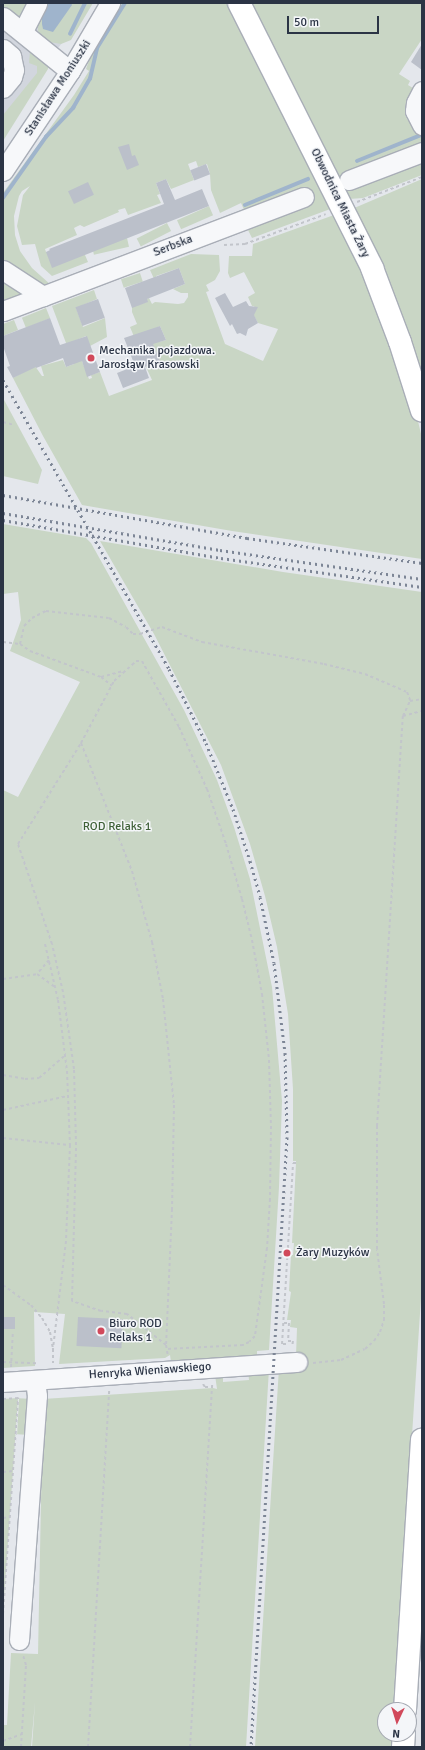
<!DOCTYPE html>
<html>
<head>
<meta charset="utf-8">
<style>
  body { margin:0 }
  #map { position:relative; width:425px; height:1750px; overflow:hidden; background:#e4e7ec; font-family:Signika,sans-serif }
  div>[style] { position:absolute }
  .built>* { inset:0; background:#d2d6de }
  .green>* { inset:0; background:#c9d6c5; transform-origin:0 0 }
  .water>* { inset:0; background:#9fb4cc }
  .stream>* { height:3.5px; margin:-1.75px; padding:0 1.75px; transform-origin:1.75px; border-radius:1.75px; background:#9fb4cc }
  .building>* { inset:0; background:#bbc0ca; transform-origin:0 0 }
  .path>* { height:2px; margin-top:-1px; transform-origin:0; background:repeating-linear-gradient(90deg,#c2c5cb 0 3px,transparent 0 6px) }
  .roads { filter:drop-shadow(1px 0 #a9aeb7) drop-shadow(-1px 0 #a9aeb7) drop-shadow(0 1px #a9aeb7) drop-shadow(0 -1px #a9aeb7) }
  .minor>* { height:19px; margin:-9.5px; padding:0 9.5px; transform-origin:9.5px; border-radius:9.5px; background:#f7f8fa }
  .major>* { height:22px; margin:-11px; padding:0 11px; transform-origin:11px; border-radius:11px; background:#fff }
  .rail>* { height:3px; margin-top:-1.5px; transform-origin:0; background:repeating-linear-gradient(90deg,#7d8696 0 2px,transparent 0 6px) }
  .dots>* { width:11px; height:11px; translate:-50% -50%; box-sizing:border-box; border:2px solid #f4f6f9; border-radius:50% }
  span { translate:-50% -50%; white-space:nowrap; text-align:center; line-height:1.15; -webkit-text-stroke:3px #f4f6f9; paint-order:stroke }
  .street-label { font-size:12px; color:#2b3445 }
  .poi-label { font-size:12px; color:#2b3445 }
  .left { translate:0 -50%; text-align:left }
  .park-label { font-size:12px; color:#3f6138 }
  .frame { position:absolute; inset:0; border:4px solid #2b3445; pointer-events:none }
  .north { position:absolute; left:377px; top:1702px; width:40px; height:40px; box-sizing:border-box; background:#f4f6f9; border:1px solid #a4a8b1; border-radius:50%; rotate:184deg; font-size:11px; font-weight:700; line-height:16px; text-align:center; color:#2b3445 }
  .north::after { content:''; display:block; margin:auto; width:14px; height:18px; background:#d1495b; clip-path:polygon(50% 0,100% 100%,50% 72%,0 100%) }
  .scale { position:absolute; left:287px; top:16px; width:92px; height:18px; box-sizing:border-box; border:2px solid #2b3445; border-top:0; padding-left:5px; font-size:12px; line-height:14px; white-space:nowrap; color:#2b3445; -webkit-text-stroke:3px #f4f6f9; paint-order:stroke }
</style>
</head>
<body>
<div id="map">
  <div class="built">
    <div style="clip-path:polygon(3px 3px,88px 3px,66px 38px,3px 117px)"></div>
  </div>
  <div class="green">
    <div style="clip-path:polygon(3px 3px,32px 3px,22px 15px,17px 16px,3px 9px)"></div>
    <div style="clip-path:polygon(46px 3px,93px 3px,71px 40px,61px 44px,49px 42px,40px 35px,38px 31px,38px 20px)"></div>
    <div style="clip-path:polygon(120px 3px,228px 3px,333px 208px,252px 238px,245px 224px,245px 212px,241px 203px,220px 213px,211px 190px,210px 174px,207px 164px,198px 167px,196px 161px,188px 164px,194px 180px,171px 189px,166px 179px,156px 183px,160px 194px,157px 195px,161px 203px,128px 215px,125px 208px,118px 210px,119px 212px,84px 227px,80px 225px,74px 228px,77px 235px,45px 249px,46px 252px,85px 255px,88px 262px,52px 276px,41px 266px,35px 244px,22px 245px,17px 226px,23px 195px,30px 186px,22px 191px,19px 196px,14px 216px,15px 235px,20px 251px,32px 268px,51px 285px,38px 283px,3px 260px,3px 193px,74px 95px,89px 71px,86px 69px,95px 44px)"></div>
    <div style="clip-path:polygon(249px 3px,422px 3px,422px 39px,399px 74px,410px 81px,408px 85px,416px 90px,406px 102px,405px 114px,407px 119px,422px 136px,422px 175px,363px 198px,349px 199px)"></div>
    <div style="clip-path:polygon(3px 28px,48px 62px,48px 69px,3px 141px,3px 115px,37px 73px,37px 66px,29px 63px,30px 51px,3px 30px)"></div>
    <div style="clip-path:polygon(422px 179px,422px 377px,352px 209px)"></div>
    <div style="left:209px;top:206px;width:10px;height:35px;rotate:66deg"></div>
    <div style="clip-path:polygon(evenodd,334px 215px,364px 266px,417px 417px,422px 438px,422px 559px,232px 531px,82px 505px,43px 436px,13px 378px,35px 366px,42px 376px,44px 376px,41px 366px,63px 360px,66px 367px,74px 364px,52px 306px,94px 290px,97px 299px,76px 308px,83px 327px,105px 318px,107px 337px,90px 346px,86px 336px,74px 341px,89px 379px,92px 378px,91px 375px,100px 372px,109px 396px,152px 380px,146px 367px,160px 361px,155px 349px,150px 351px,135px 339px,130px 327px,137px 324px,132px 312px,132px 307px,147px 302px,146px 299px,149px 298px,152px 304px,155px 302px,178px 304px,184px 303px,188px 297px,188px 293px,181px 293px,173px 289px,185px 284px,179px 268px,156px 276px,156px 283px,150px 270px,191px 254px,219px 255px,220px 271px,215px 280px,206px 285px,209px 291px,206px 292px,225px 344px,263px 361px,278px 329px,258px 323px,253px 314px,256px 310px,254px 306px,252px 306px,248px 297px,255px 293px,244px 272px,230px 278px,228px 273px,229px 256px,252px 256px,253px 244px,334px 215px,160px 326px,166px 340px,159px 342px,154px 329px,160px 326px)"></div>
    <div style="left:167px;top:223px;width:9px;height:34px;rotate:63deg"></div>
    <div style="left:127px;top:238px;width:9px;height:36px;rotate:77deg"></div>
    <div style="left:140px;top:273px;width:9px;height:20px;rotate:72deg"></div>
    <div style="clip-path:polygon(3px 277px,20px 291px,20px 295px,3px 305px)"></div>
    <div style="left:46px;top:308px;width:11px;height:26px;rotate:68deg"></div>
    <div style="clip-path:polygon(14px 320px,18px 330px,3px 336px,3px 324px)"></div>
    <div style="clip-path:polygon(3px 398px,42px 470px,38px 484px,3px 476px)"></div>
    <div style="clip-path:polygon(3px 524px,86px 538px,91px 543px,184px 710px,217px 780px,234px 827px,250px 879px,272px 987px,282px 1101px,279px 1187px,269px 1350px,257px 1351px,257px 1359px,171px 1362px,170px 1355px,165px 1358px,59px 1364px,65px 1314px,34px 1312px,35px 1366px,3px 1368px,3px 790px,18px 797px,80px 682px,10px 651px,21px 620px,18px 592px,3px 594px)"></div>
    <div style="clip-path:polygon(100px 541px,283px 572px,422px 592px,422px 1283px,394px 1710px,385px 1710px,385px 1734px,392px 1734px,391px 1747px,255px 1747px,279px 1368px,296px 1356px,297px 1328px,290px 1327px,291px 1320px,287px 1320px,291px 1292px,289px 1291px,291px 1255px,293px 1255px,294px 1243px,292px 1243px,296px 1163px,296px 1161px,293px 1161px,293px 1089px,288px 1014px,277px 947px,265px 896px,250px 844px,221px 765px,154px 634px)"></div>
    <div style="clip-path:polygon(269px 1369px,246px 1747px,32px 1747px,35px 1702px,31px 1747px,3px 1747px,3px 1725px,7px 1725px,11px 1653px,38px 1654px,43px 1399px,213px 1388px,217px 1389px,215px 1375px,223px 1372px,223px 1382px,249px 1380px,248px 1370px)"></div>
    <div style="clip-path:polygon(18px 1398px,3px 1613px,3px 1399px)"></div>
    <div style="left:32px;top:1399px;width:36px;height:13px;rotate:93deg"></div>
  </div>
  <div class="water">
    <div style="clip-path:polygon(49px 3px,71px 3px,72px 5px,53px 32px,43px 29px,42px 24px,42px 15px)"></div>
  </div>
  <div class="stream">
    <div style="left:70px;top:34px;width:34px;rotate:-64deg"></div>
    <div style="left:357px;top:161px;width:67px;rotate:-22deg"></div>
    <div style="left:3px;top:198px;width:75px;rotate:-54.8deg"></div>
    <div style="left:46px;top:137px;width:40px;rotate:-47deg"></div>
    <div style="left:73px;top:108px;width:34px;rotate:-60deg"></div>
    <div style="left:90px;top:79px;width:32px;rotate:-77deg"></div>
    <div style="left:97px;top:48px;width:53px;rotate:-58.1deg"></div>
    <div style="left:245px;top:205px;width:68px;rotate:-22.4deg"></div>
  </div>
  <div class="building">
    <div style="clip-path:polygon(422px 44px,422px 70px,411px 62px)"></div>
    <div style="clip-path:polygon(129px 144px,132px 156px,135px 155px,139px 165px,127px 170px,118px 147px)"></div>
    <div style="left:206px;top:164px;width:11px;height:17px;rotate:68deg"></div>
    <div style="clip-path:polygon(166px 179px,175px 200px,202px 189px,209px 206px,52px 268px,46px 252px,50px 250px,49px 249px,164px 204px,156px 183px)"></div>
    <div style="left:88px;top:182px;width:14px;height:22px;rotate:65deg"></div>
    <div style="clip-path:polygon(179px 268px,185px 284px,147px 299px,148px 302px,132px 308px,125px 288px)"></div>
    <div style="clip-path:polygon(225px 293px,233px 307px,246px 301px,249px 306px,258px 307px,254px 315px,258px 323px,248px 329px,246px 336px,240px 333px,237px 334px,232px 324px,230px 326px,215px 298px)"></div>
    <div style="left:98px;top:299px;width:20px;height:24px;rotate:70deg"></div>
    <div style="clip-path:polygon(50px 318px,60px 345px,87px 336px,100px 372px,87px 377px,82px 361px,66px 367px,63px 358px,36px 368px,36px 367px,13px 378px,7px 367px,10px 366px,3px 346px,3px 336px)"></div>
    <div style="clip-path:polygon(160px 326px,166px 340px,153px 344px,160px 361px,145px 367px,149px 378px,123px 388px,117px 373px,135px 366px,124px 338px)"></div>
    <div style="left:3px;top:1317px;width:12px;height:12px"></div>
    <div style="left:78px;top:1317px;width:45px;height:29px;rotate:3deg"></div>
  </div>
  <div class="path">
    <div style="left:357px;top:202px;width:70px;rotate:-21deg"></div>
    <div style="left:224px;top:245px;width:21px;rotate:-3deg"></div>
    <div style="left:245px;top:244px;width:86px;rotate:-20.3deg"></div>
    <div style="left:3px;top:422px;width:11px;rotate:15deg"></div>
    <div style="left:3px;top:642px;width:17px;rotate:7deg"></div>
    <div style="left:20px;top:644px;width:12px;rotate:35deg"></div>
    <div style="left:30px;top:651px;width:76px;rotate:20.1deg"></div>
    <div style="left:101px;top:677px;width:14px;rotate:39deg"></div>
    <div style="left:20px;top:644px;width:18px;rotate:-77deg"></div>
    <div style="left:24px;top:626px;width:11px;rotate:-45deg"></div>
    <div style="left:32px;top:618px;width:16px;rotate:-27deg"></div>
    <div style="left:46px;top:611px;width:63px;rotate:6.3deg"></div>
    <div style="left:109px;top:618px;width:19px;rotate:28deg"></div>
    <div style="left:126px;top:627px;width:10px;rotate:45deg"></div>
    <div style="left:133px;top:634px;width:7px"></div>
    <div style="left:140px;top:634px;width:23px;rotate:-18deg"></div>
    <div style="left:162px;top:627px;width:43px;rotate:20.6deg"></div>
    <div style="left:202px;top:642px;width:124px;rotate:10.2deg"></div>
    <div style="left:324px;top:664px;width:42px;rotate:13.7deg"></div>
    <div style="left:365px;top:674px;width:46px;rotate:23.2deg"></div>
    <div style="left:407px;top:692px;width:9px;rotate:69deg"></div>
    <div style="left:101px;top:677px;width:23px;rotate:-15deg"></div>
    <div style="left:403px;top:716px;width:20px;rotate:-15deg"></div>
    <div style="left:81px;top:743px;width:70px;rotate:-62deg"></div>
    <div style="left:114px;top:681px;width:30px;rotate:-42deg"></div>
    <div style="left:136px;top:661px;width:6px"></div>
    <div style="left:142px;top:661px;width:76px;rotate:60.7deg"></div>
    <div style="left:179px;top:727px;width:68px;rotate:65.7deg"></div>
    <div style="left:207px;top:789px;width:58px;rotate:70.9deg"></div>
    <div style="left:226px;top:844px;width:57px;rotate:73.8deg"></div>
    <div style="left:242px;top:899px;width:42px;rotate:76.3deg"></div>
    <div style="left:252px;top:940px;width:55px;rotate:79.5deg"></div>
    <div style="left:262px;top:994px;width:66px;rotate:83.9deg"></div>
    <div style="left:269px;top:1060px;width:66px;rotate:88.3deg"></div>
    <div style="left:271px;top:1126px;width:73px;rotate:90.8deg"></div>
    <div style="left:270px;top:1199px;width:49px;rotate:93.5deg"></div>
    <div style="left:267px;top:1248px;width:89px;rotate:97.8deg"></div>
    <div style="left:255px;top:1336px;width:8px;rotate:135deg"></div>
    <div style="left:249px;top:1342px;width:7px;rotate:153deg"></div>
    <div style="left:243px;top:1345px;width:77px;rotate:177deg"></div>
    <div style="left:45px;top:944px;width:57px;rotate:76.9deg"></div>
    <div style="left:58px;top:1000px;width:72px;rotate:82.8deg"></div>
    <div style="left:67px;top:1071px;width:74px;rotate:87.7deg"></div>
    <div style="left:70px;top:1145px;width:96px;rotate:92.4deg"></div>
    <div style="left:66px;top:1241px;width:109px;rotate:96.9deg"></div>
    <div style="left:49px;top:960px;width:18px;rotate:131deg"></div>
    <div style="left:37px;top:974px;width:22px;rotate:36deg"></div>
    <div style="left:3px;top:979px;width:34px;rotate:-8deg"></div>
    <div style="left:3px;top:1075px;width:22px;rotate:10deg"></div>
    <div style="left:25px;top:1079px;width:14px;rotate:-4deg"></div>
    <div style="left:39px;top:1078px;width:35px;rotate:-41deg"></div>
    <div style="left:3px;top:1110px;width:66px;rotate:-12.2deg"></div>
    <div style="left:3px;top:1138px;width:66px;rotate:6.1deg"></div>
    <div style="left:3px;top:1285px;width:34px;rotate:36deg"></div>
    <div style="left:31px;top:1305px;width:17px;rotate:50deg"></div>
    <div style="left:42px;top:1318px;width:16px;rotate:60deg"></div>
    <div style="left:50px;top:1332px;width:17px;rotate:80deg"></div>
    <div style="left:53px;top:1349px;width:14px;rotate:90deg"></div>
    <div style="left:284px;top:1323px;width:5px"></div>
    <div style="left:289px;top:1323px;width:18px;rotate:93deg"></div>
    <div style="left:288px;top:1341px;width:5px"></div>
    <div style="left:293px;top:1341px;width:6px;rotate:99deg"></div>
    <div style="left:286px;top:1344px;width:4px;rotate:180deg"></div>
    <div style="left:282px;top:1344px;width:181px;rotate:-86.5deg"></div>
    <div style="left:293px;top:1163px;width:3px"></div>
    <div style="left:166px;top:1345px;width:50px;rotate:-141.5deg"></div>
    <div style="left:127px;top:1314px;width:26px;rotate:-173deg"></div>
    <div style="left:101px;top:1311px;width:31px;rotate:-161deg"></div>
    <div style="left:72px;top:1301px;width:156px;rotate:-88.5deg"></div>
    <div style="left:76px;top:1145px;width:76px;rotate:-91.5deg"></div>
    <div style="left:74px;top:1069px;width:78px;rotate:-98.1deg"></div>
    <div style="left:63px;top:992px;width:49px;rotate:-102.9deg"></div>
    <div style="left:52px;top:944px;width:106px;rotate:-108.8deg"></div>
    <div style="left:18px;top:844px;width:119px;rotate:-58deg"></div>
    <div style="left:81px;top:743px;width:138px;rotate:68.3deg"></div>
    <div style="left:132px;top:871px;width:74px;rotate:74.3deg"></div>
    <div style="left:152px;top:942px;width:58px;rotate:79.1deg"></div>
    <div style="left:163px;top:999px;width:107px;rotate:84.1deg"></div>
    <div style="left:174px;top:1105px;width:104px;rotate:91.1deg"></div>
    <div style="left:172px;top:1209px;width:136px;rotate:92.5deg"></div>
    <div style="left:166px;top:1345px;width:11px;rotate:80deg"></div>
    <div style="left:3px;top:1362px;width:33px;rotate:2deg"></div>
    <div style="left:313px;top:1363px;width:28px;rotate:-6deg"></div>
    <div style="left:341px;top:1360px;width:26px;rotate:-25deg"></div>
    <div style="left:365px;top:1349px;width:12px;rotate:-42deg"></div>
    <div style="left:374px;top:1341px;width:11px;rotate:-56deg"></div>
    <div style="left:380px;top:1332px;width:13px;rotate:-72deg"></div>
    <div style="left:384px;top:1320px;width:16px;rotate:-90deg"></div>
    <div style="left:384px;top:1304px;width:55px;rotate:-97.3deg"></div>
    <div style="left:377px;top:1249px;width:123px;rotate:-90deg"></div>
    <div style="left:377px;top:1126px;width:411px;rotate:-86.4deg"></div>
    <div style="left:403px;top:716px;width:17px;rotate:-65deg"></div>
    <div style="left:410px;top:701px;width:12px;rotate:-9deg"></div>
    <div style="left:11px;top:1367px;width:33px;rotate:-87deg"></div>
    <div style="left:203px;top:1384px;width:4px;rotate:56deg"></div>
    <div style="left:205px;top:1387px;width:7px"></div>
    <div style="left:3px;top:1399px;width:16px;rotate:-4deg"></div>
    <div style="left:3px;top:1472px;width:10px;rotate:-6deg"></div>
    <div style="left:3px;top:1518px;width:7px;rotate:-8deg"></div>
    <div style="left:3px;top:1614px;width:217px;rotate:-86deg"></div>
    <div style="left:3px;top:1741px;width:20px;rotate:-20deg"></div>
    <div style="left:21px;top:1747px;width:82px;rotate:-86.5deg"></div>
    <div style="left:26px;top:1665px;width:10px;rotate:-107deg"></div>
    <div style="left:88px;top:1747px;width:359px;rotate:-86.6deg"></div>
    <div style="left:190px;top:1747px;width:364px;rotate:-86.5deg"></div>
  </div>
  <div class="roads">
    <div class="minor">
      <div style="left:3px;top:17px;width:86px;rotate:38.9deg"></div>
      <div style="left:23px;top:31px;width:31px;rotate:-63deg"></div>
      <div style="left:3px;top:49px;width:11px;rotate:41deg"></div>
      <div style="left:11px;top:56px;width:14px;rotate:78deg"></div>
      <div style="left:14px;top:70px;width:7px;rotate:106deg"></div>
      <div style="left:12px;top:77px;width:14px;rotate:129deg"></div>
      <div style="left:422px;top:91px;width:13px;rotate:117deg"></div>
      <div style="left:416px;top:103px;width:8px;rotate:97deg"></div>
      <div style="left:415px;top:111px;width:16px;rotate:63deg"></div>
      <div style="left:3px;top:171px;width:120px;rotate:-56.2deg"></div>
      <div style="left:70px;top:71px;width:79px;rotate:-59.5deg"></div>
      <div style="left:349px;top:180px;width:78px;rotate:-21deg"></div>
      <div style="left:3px;top:270px;width:48px;rotate:33deg"></div>
      <div style="left:43px;top:296px;width:279px;rotate:-20.8deg"></div>
      <div style="left:3px;top:311px;width:43px;rotate:-20.6deg"></div>
      <div style="left:3px;top:1382px;width:295px;rotate:-3.9deg"></div>
      <div style="left:19px;top:1640px;width:245px;rotate:-85.8deg"></div>
      <div style="left:37px;top:1396px;width:16px;rotate:-97deg"></div>
    </div>
    <div class="major">
      <div style="left:239px;top:3px;width:297px;rotate:63.3deg"></div>
      <div style="left:372px;top:268px;width:79px;rotate:69.3deg"></div>
      <div style="left:400px;top:342px;width:72px;rotate:72.3deg"></div>
      <div style="left:405px;top:1710px;width:271px;rotate:-86.4deg"></div>
      <div style="left:403px;top:1747px;width:13px;rotate:-86deg"></div>
    </div>
  </div>
  <div class="rail">
    <div style="left:3px;top:380px;width:333px;rotate:60.1deg"></div>
    <div style="left:169px;top:669px;width:83px;rotate:63.4deg"></div>
    <div style="left:206px;top:743px;width:71px;rotate:67.8deg"></div>
    <div style="left:233px;top:809px;width:55px;rotate:71.9deg"></div>
    <div style="left:250px;top:861px;width:37px;rotate:74deg"></div>
    <div style="left:260px;top:897px;width:67px;rotate:78deg"></div>
    <div style="left:274px;top:963px;width:91px;rotate:83deg"></div>
    <div style="left:285px;top:1053px;width:84px;rotate:88.6deg"></div>
    <div style="left:287px;top:1137px;width:611px;rotate:93.38deg"></div>
    <div style="left:3px;top:495px;width:248px;rotate:10deg"></div>
    <div style="left:247px;top:538px;width:177px;rotate:8.1deg"></div>
    <div style="left:3px;top:513px;width:220px;rotate:9.7deg"></div>
    <div style="left:220px;top:550px;width:204px;rotate:8.2deg"></div>
    <div style="left:3px;top:520px;width:221px;rotate:9.9deg"></div>
    <div style="left:221px;top:558px;width:203px;rotate:8.2deg"></div>
  </div>
  <div class="dots">
    <div style="left:91px;top:358px;background:#d1495b"></div>
    <div style="left:287px;top:1253px;background:#d1495b"></div>
    <div style="left:101px;top:1331px;background:#d1495b"></div>
  </div>
  <div class="street-label">
    <span style="left:58px;top:88px;rotate:-57deg">Stanisława Moniuszki</span>
    <span style="left:340px;top:203px;rotate:64deg">Obwodnica Miasta Żary</span>
    <span style="left:173px;top:246px;rotate:-21deg">Serbska</span>
    <span style="left:150px;top:1371px;rotate:-4deg">Henryka Wieniawskiego</span>
  </div>
  <div class="poi-label">
    <span class="left" style="left:99px;top:358px">Mechanika pojazdowa.<br>Jarosłąw Krasowski</span>
    <span class="left" style="left:296px;top:1253px">Żary Muzyków</span>
    <span class="left" style="left:109px;top:1331px">Biuro ROD<br>Relaks 1</span>
  </div>
  <div class="park-label">
    <span style="left:117px;top:827px">ROD Relaks 1</span>
  </div>
  <div class="frame"></div>
  <div class="north">N</div>
  <div class="scale">50 m</div>
</div>
</body>
</html>
